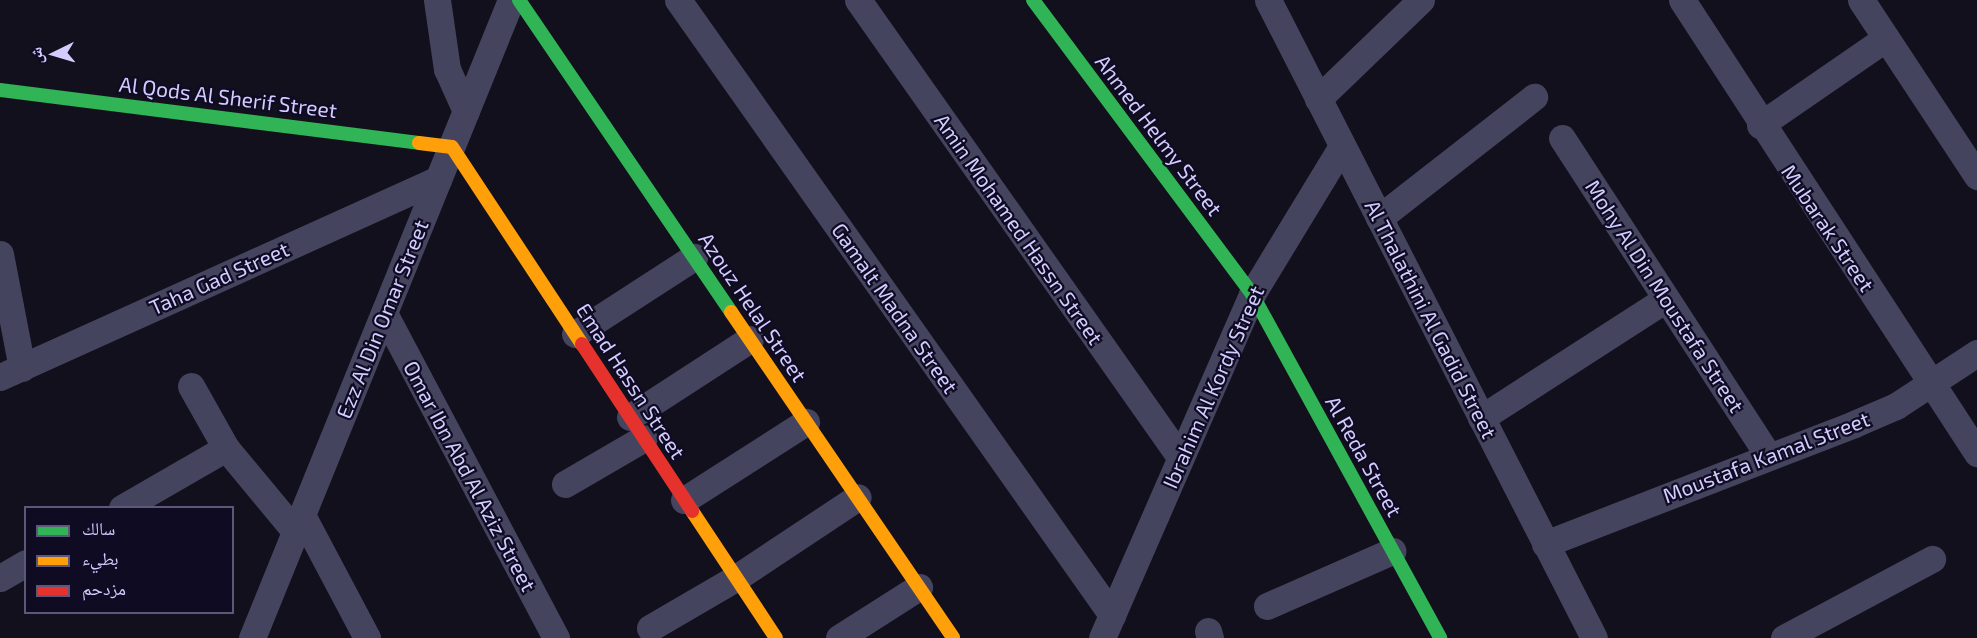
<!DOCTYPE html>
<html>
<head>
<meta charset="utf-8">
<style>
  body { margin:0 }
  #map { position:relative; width:1977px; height:638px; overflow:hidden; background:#12101d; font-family:"Exo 2","Noto Naskh Arabic",sans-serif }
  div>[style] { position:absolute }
  .street>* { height:27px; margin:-13.5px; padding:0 13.5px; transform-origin:13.5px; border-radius:13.5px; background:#45445e }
  .fast>* { height:14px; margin:-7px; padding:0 7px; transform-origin:7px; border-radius:7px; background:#30b455 }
  .slow>* { height:14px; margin:-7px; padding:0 7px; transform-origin:7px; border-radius:7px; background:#ff9f0a }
  .jam>* { height:14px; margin:-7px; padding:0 7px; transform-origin:7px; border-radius:7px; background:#e5322d }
  span { translate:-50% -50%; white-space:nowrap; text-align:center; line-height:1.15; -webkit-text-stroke:4.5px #0f0b22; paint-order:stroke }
  .street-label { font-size:21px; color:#d3ccff }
  .legend { position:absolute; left:24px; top:506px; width:210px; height:108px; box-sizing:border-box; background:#0f0b22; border:2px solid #5d587a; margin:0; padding:8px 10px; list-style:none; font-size:18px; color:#d3ccff }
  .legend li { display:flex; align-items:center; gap:12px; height:30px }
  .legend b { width:30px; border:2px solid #5d587a }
  .north { position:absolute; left:24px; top:24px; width:60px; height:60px; -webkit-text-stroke:4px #0f0b22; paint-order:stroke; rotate:265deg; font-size:16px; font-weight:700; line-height:24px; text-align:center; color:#d3ccff }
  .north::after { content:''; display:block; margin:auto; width:21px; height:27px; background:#d3ccff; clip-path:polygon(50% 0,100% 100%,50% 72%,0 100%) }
</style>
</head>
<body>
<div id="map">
  <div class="street">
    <div style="left:437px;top:0;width:70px;rotate:81.8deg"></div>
    <div style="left:447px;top:69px;width:46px;rotate:65.7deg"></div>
    <div style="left:678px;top:0;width:753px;rotate:54.79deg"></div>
    <div style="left:858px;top:0;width:559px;rotate:54.83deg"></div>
    <div style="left:1268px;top:0;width:716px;rotate:62.93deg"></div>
    <div style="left:1682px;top:0;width:541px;rotate:56.93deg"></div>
    <div style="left:1861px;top:0;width:211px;rotate:56.6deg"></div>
    <div style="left:1318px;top:99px;width:143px;rotate:-43.9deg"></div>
    <div style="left:1760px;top:125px;width:153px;rotate:-34.6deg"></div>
    <div style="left:1562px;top:138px;width:378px;rotate:57deg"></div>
    <div style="left:1379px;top:218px;width:197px;rotate:-38deg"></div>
    <div style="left:0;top:254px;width:116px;rotate:79.1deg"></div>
    <div style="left:384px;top:313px;width:368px;rotate:62.1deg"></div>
    <div style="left:575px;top:334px;width:142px;rotate:-32.9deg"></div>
    <div style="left:0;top:377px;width:481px;rotate:-24.3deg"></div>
    <div style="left:191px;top:386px;width:71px;rotate:60.6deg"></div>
    <div style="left:226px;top:448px;width:108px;rotate:50.3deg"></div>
    <div style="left:630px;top:417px;width:143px;rotate:-33deg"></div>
    <div style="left:1481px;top:418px;width:220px;rotate:-32.8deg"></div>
    <div style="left:565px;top:484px;width:91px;rotate:-30.2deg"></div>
    <div style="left:684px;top:500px;width:145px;rotate:-32.6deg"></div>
    <div style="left:122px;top:508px;width:120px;rotate:-30deg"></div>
    <div style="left:302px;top:515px;width:139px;rotate:62.1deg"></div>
    <div style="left:1545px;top:544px;width:331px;rotate:-21.2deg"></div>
    <div style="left:1854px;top:424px;width:46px;rotate:-23.2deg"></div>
    <div style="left:1896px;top:406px;width:97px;rotate:-33.2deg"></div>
    <div style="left:0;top:578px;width:30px;rotate:-30deg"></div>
    <div style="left:1267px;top:606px;width:137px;rotate:-23.7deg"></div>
    <div style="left:650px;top:628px;width:99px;rotate:-30.2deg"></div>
    <div style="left:736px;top:578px;width:146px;rotate:-33.6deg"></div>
    <div style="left:1208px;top:631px;width:7px;rotate:74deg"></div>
    <div style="left:252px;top:638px;width:689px;rotate:-67.91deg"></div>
    <div style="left:839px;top:638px;width:95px;rotate:-32.5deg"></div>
    <div style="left:1102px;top:638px;width:375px;rotate:-66.4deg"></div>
    <div style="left:1252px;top:294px;width:173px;rotate:-58.7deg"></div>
    <div style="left:1784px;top:638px;width:168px;rotate:-28.1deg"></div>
  </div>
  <div class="fast">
    <div style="left:519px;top:0;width:377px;rotate:55.8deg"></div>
    <div style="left:1033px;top:0;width:367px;rotate:53.3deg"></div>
    <div style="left:1252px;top:294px;width:392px;rotate:61.3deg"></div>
    <div style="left:0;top:90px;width:422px;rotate:7.2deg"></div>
  </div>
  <div class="slow">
    <div style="left:419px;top:143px;width:33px;rotate:7deg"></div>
    <div style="left:452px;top:147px;width:236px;rotate:56.6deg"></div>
    <div style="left:731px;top:312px;width:394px;rotate:55.7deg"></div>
    <div style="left:692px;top:511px;width:152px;rotate:56.5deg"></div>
  </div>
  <div class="jam">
    <div style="left:582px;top:344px;width:200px;rotate:56.6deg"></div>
  </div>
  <div class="street-label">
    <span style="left:228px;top:97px;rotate:7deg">Al Qods Al Sherif Street</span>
    <span style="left:1159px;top:135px;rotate:53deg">Ahmed Helmy Street</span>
    <span style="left:1828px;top:228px;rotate:56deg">Mubarak Street</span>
    <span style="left:1019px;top:229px;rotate:55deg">Amin Mohamed Hassn Street</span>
    <span style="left:219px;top:278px;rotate:-24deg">Taha Gad Street</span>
    <span style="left:1665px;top:296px;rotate:57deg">Mohy Al Din Moustafa Street</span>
    <span style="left:753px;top:307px;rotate:56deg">Azouz Helal Street</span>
    <span style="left:895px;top:308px;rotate:55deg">Gamalt Madna Street</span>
    <span style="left:382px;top:319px;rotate:-68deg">Ezz Al Din Omar Street</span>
    <span style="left:1431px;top:319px;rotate:63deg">Al Thalathini Al Gadid Street</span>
    <span style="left:631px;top:381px;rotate:57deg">Emad Hassn Street</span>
    <span style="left:1213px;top:387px;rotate:-66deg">Ibrahim Al Kordy Street</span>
    <span style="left:1364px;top:456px;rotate:61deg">Al Reda Street</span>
    <span style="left:1766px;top:457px;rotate:-21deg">Moustafa Kamal Street</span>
    <span style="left:470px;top:476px;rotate:62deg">Omar Ibn Abd Al Aziz Street</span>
  </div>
  <ul class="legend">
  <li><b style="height:8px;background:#30b455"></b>سالك</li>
  <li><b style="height:8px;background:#ff9f0a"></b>بطيء</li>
  <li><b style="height:8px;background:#e5322d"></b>مزدحم</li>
  </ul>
  <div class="north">ش</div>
</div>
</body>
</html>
